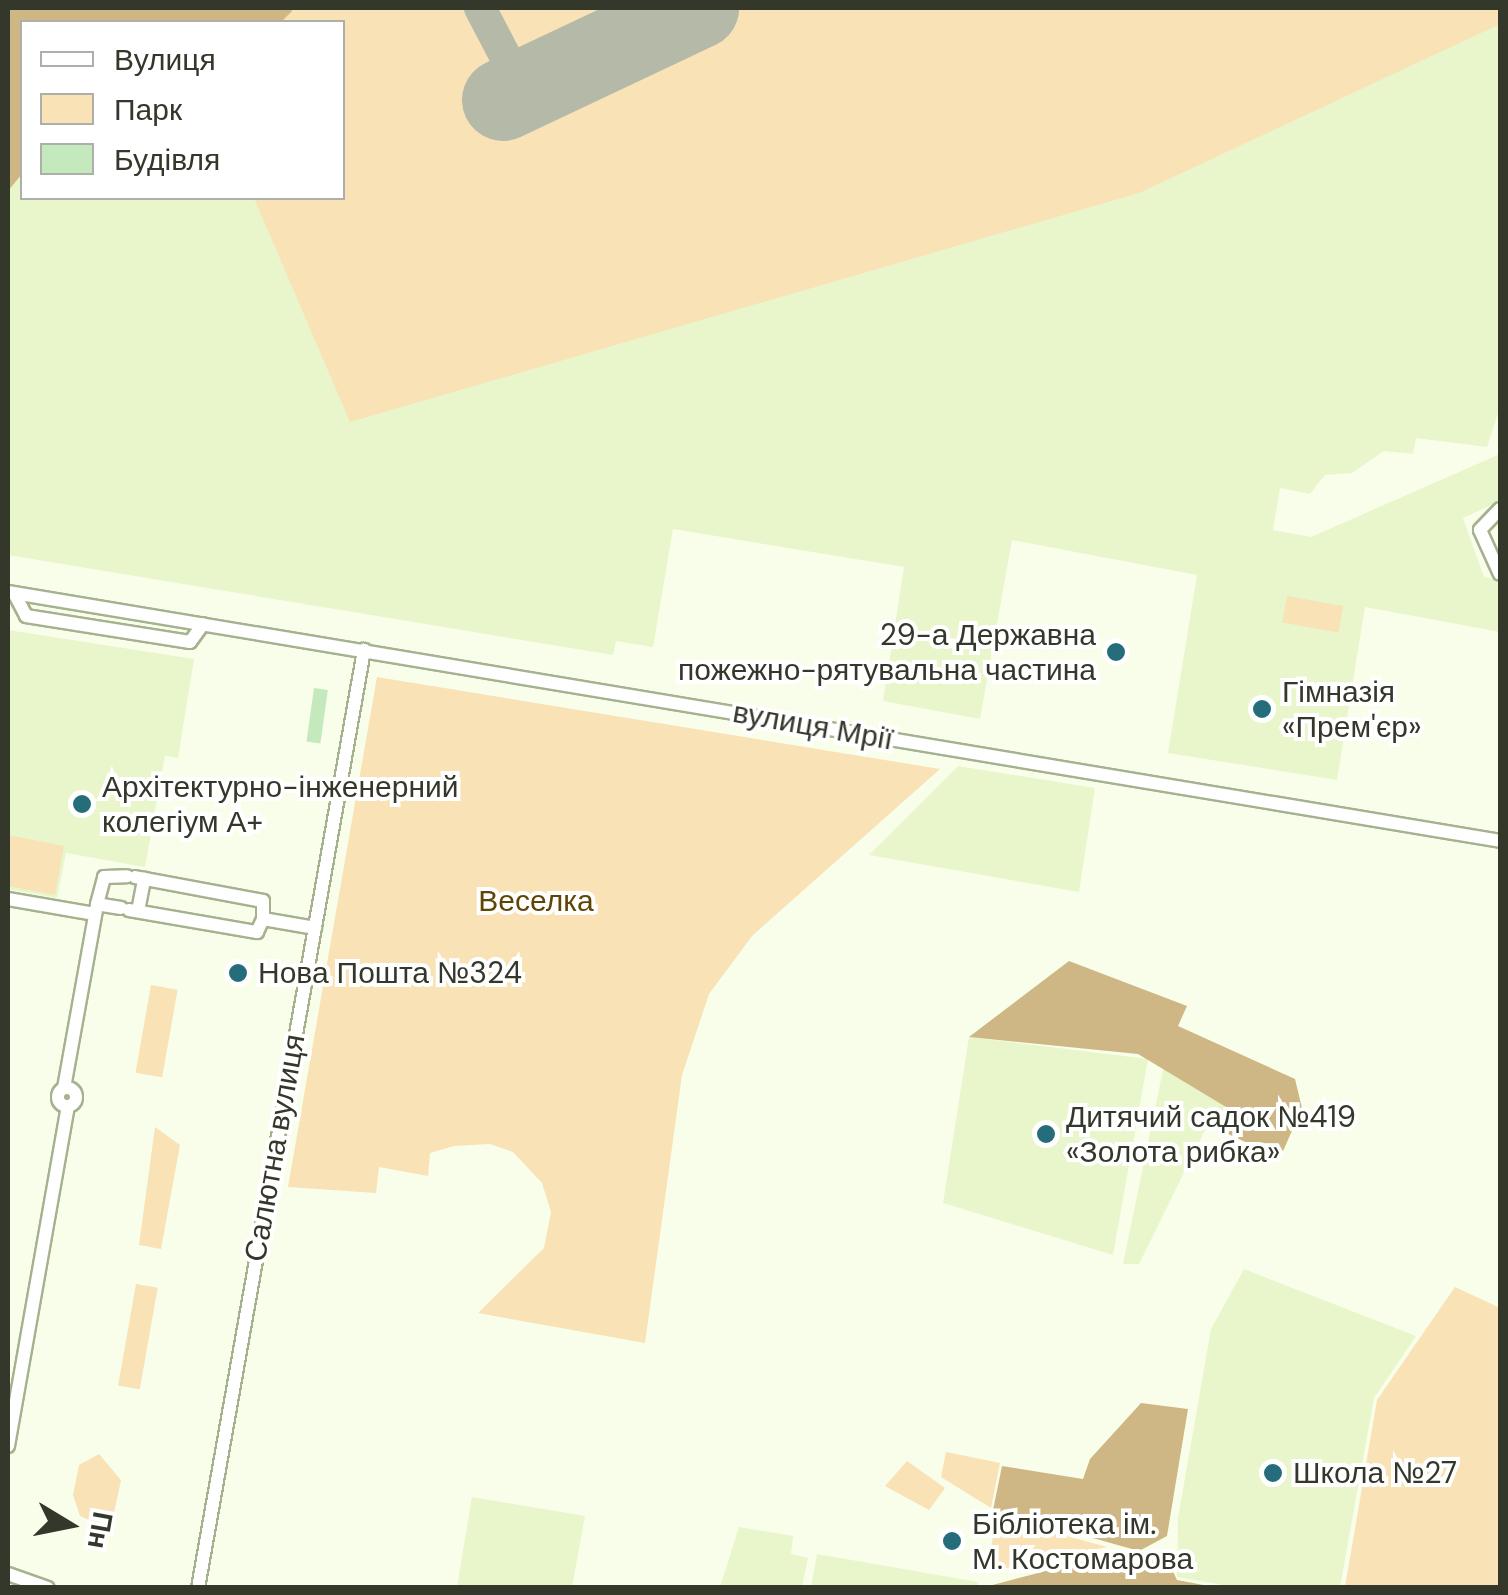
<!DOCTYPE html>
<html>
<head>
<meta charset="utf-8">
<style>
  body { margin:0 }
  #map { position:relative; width:1508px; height:1595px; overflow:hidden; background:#f8feea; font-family:"DM Sans",sans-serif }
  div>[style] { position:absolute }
  .built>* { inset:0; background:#e9f6cc }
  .green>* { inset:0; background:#f8e2b6; transform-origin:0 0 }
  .forest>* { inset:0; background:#cfb785 }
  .taxiway>* { height:32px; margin:-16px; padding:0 16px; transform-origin:16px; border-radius:16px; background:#b4b9a8 }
  .runway>* { height:82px; margin:-41px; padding:0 41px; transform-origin:41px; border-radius:41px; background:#b4b9a8 }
  .building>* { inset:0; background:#c4e9bd; transform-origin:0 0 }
  .roads { filter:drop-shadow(2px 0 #a6b190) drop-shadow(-2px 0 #a6b190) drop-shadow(0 2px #a6b190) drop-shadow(0 -2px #a6b190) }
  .minor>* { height:12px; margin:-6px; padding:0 6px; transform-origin:6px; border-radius:6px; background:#fff }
  .minor>.ring { margin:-6px; padding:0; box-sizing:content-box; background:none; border:12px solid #fff; border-radius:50% }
  .dots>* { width:28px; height:28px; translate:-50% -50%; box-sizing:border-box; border:5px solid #fff; border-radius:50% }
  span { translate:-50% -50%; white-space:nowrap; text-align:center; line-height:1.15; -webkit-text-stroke:8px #fff; paint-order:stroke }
  .poi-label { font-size:30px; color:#34382b }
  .right { translate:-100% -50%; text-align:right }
  .left { translate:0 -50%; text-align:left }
  .street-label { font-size:30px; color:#34382b }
  .park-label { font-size:30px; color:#5e4605 }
  .frame { position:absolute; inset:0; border:10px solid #34382b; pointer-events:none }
  .legend { position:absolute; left:20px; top:20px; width:325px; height:180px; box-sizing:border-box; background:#fff; border:2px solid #aeafaa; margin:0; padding:12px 18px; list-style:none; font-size:30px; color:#34382b }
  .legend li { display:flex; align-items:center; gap:20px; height:50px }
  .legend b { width:50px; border:2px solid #aeafaa }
  .north { position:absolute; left:20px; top:1475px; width:100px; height:100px; -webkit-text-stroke:8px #fff; paint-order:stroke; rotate:100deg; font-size:28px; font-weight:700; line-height:40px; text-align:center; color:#34382b }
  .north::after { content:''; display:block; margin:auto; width:35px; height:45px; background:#34382b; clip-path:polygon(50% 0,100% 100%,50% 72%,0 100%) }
</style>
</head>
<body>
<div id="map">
  <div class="built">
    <div style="clip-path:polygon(evenodd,8px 8px,1500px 8px,1500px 407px,1487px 447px,1416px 438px,1413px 454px,1384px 451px,1352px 473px,1325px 475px,1310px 494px,1280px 488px,1273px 530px,1311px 537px,1500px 454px,1500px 501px,1463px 518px,1484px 577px,1500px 580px,1500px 632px,1365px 607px,1337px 780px,1168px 753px,1197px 575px,1012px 540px,980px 719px,883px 701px,904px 567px,673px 529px,653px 647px,616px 641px,613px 655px,8px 555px,8px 8px,22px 22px,342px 22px,342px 198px,22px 198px,22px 22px)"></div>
    <div style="clip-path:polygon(8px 630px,194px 659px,178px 758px,165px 756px,145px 867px,66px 853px,57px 898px,8px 889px)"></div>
    <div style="clip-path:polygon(958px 766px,1095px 788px,1079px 892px,869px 855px)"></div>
    <div style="clip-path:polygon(969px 1037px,1148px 1059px,1113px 1255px,943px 1203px)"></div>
    <div style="clip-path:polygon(1164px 1065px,1236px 1113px,1228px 1134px,1207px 1126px,1139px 1264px,1123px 1264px)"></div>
    <div style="clip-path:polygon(1244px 1269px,1416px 1336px,1374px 1398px,1340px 1587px,1234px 1587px,1177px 1577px,1178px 1518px,1211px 1329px)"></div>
    <div style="clip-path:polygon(472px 1497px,585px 1516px,572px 1587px,457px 1587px)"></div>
    <div style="clip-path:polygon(739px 1527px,793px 1536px,791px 1554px,808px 1558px,802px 1587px,720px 1587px)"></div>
    <div style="clip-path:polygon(817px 1554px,978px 1582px,977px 1587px,811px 1587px)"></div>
  </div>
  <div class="green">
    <div style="clip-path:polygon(172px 8px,1500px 8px,1500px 24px,1139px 193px,350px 422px,254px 198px,342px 198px,342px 22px,178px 22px)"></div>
    <div style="left:1287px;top:596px;width:57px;height:27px;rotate:10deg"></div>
    <div style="clip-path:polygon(377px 677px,940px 769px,752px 936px,709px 994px,682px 1075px,645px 1343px,478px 1313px,544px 1248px,551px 1212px,542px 1183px,513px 1152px,490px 1144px,454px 1146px,430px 1153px,428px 1176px,379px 1167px,376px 1193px,288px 1187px)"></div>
    <div style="clip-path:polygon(8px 835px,64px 846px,55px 895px,8px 886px)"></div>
    <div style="left:151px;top:985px;width:27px;height:89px;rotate:10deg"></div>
    <div style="clip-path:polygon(155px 1127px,180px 1145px,161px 1249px,139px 1245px)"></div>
    <div style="left:136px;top:1284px;width:22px;height:103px;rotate:10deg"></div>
    <div style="clip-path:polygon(1455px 1287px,1500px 1308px,1500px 1587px,1345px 1587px,1377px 1400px)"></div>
    <div style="clip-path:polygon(946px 1452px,1000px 1463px,991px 1508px,941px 1477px)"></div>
    <div style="clip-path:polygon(99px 1454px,121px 1480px,114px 1513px,98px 1524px,80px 1516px,73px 1495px,79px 1465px)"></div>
    <div style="clip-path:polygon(907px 1461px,945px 1488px,929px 1510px,885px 1486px)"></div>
    <div style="clip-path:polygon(997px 1517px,1107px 1547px,986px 1572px)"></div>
  </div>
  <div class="forest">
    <div style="clip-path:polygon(8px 8px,291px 8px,292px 11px,281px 22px,22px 22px,22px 174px,8px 191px)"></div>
    <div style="clip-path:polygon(1069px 961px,1187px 1006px,1178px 1026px,1295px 1079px,1302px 1108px,1280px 1158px,1228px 1134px,1236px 1113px,1138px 1054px,969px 1037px)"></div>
    <div style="clip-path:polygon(1141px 1403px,1188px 1409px,1167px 1536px,1139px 1551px,993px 1510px,1002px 1466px,1083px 1479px,1090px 1459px)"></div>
    <div style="clip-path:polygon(1118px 1552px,1170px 1565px,1177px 1580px,1214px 1587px,985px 1587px)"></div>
  </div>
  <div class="taxiway">
    <div style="left:480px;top:8px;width:71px;rotate:62.4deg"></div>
    <div style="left:513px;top:71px;width:23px;rotate:20deg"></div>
    <div style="left:535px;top:79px;width:20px;rotate:-11deg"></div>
  </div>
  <div class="runway">
    <div style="left:503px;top:100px;width:216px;rotate:-25.3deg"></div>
  </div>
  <div class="building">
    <div style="left:314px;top:688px;width:14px;height:54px;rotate:8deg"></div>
  </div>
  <div class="roads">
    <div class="minor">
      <div style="left:1500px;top:509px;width:29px;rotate:134deg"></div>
      <div style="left:1480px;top:530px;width:48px;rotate:65.6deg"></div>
      <div style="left:8px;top:592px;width:1513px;rotate:9.47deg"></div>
      <div style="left:14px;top:593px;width:26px;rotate:62deg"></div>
      <div style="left:26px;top:616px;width:166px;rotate:9deg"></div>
      <div style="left:190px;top:642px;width:22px;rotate:-54deg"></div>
      <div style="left:8px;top:899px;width:88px;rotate:9.8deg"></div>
      <div style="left:121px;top:908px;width:24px;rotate:-171deg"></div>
      <div style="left:97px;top:904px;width:28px;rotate:-75deg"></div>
      <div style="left:104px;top:877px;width:23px;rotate:-2deg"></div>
      <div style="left:129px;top:910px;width:130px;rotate:9.8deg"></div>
      <div style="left:257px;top:932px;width:14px;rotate:-65deg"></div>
      <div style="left:263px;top:919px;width:18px;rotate:-90deg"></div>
      <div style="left:263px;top:901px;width:130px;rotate:-169.4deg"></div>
      <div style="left:138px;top:911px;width:33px;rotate:-79deg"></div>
      <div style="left:263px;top:919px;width:53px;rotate:9.8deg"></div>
      <div class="ring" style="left:58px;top:1088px;width:6px;height:6px"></div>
      <div style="left:64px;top:1088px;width:187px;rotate:-79.8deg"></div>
      <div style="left:8px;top:1446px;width:345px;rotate:-80deg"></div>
      <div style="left:8px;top:1574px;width:42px;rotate:19.3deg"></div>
      <div style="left:198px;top:1588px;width:953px;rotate:-79.96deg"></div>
    </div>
  </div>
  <div class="dots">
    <div style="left:1116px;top:652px;background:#266d7b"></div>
    <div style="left:1262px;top:709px;background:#266d7b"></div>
    <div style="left:82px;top:804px;background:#266d7b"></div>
    <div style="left:238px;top:973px;background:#266d7b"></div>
    <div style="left:1046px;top:1134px;background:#266d7b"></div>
    <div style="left:1273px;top:1473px;background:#266d7b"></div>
    <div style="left:952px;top:1541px;background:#266d7b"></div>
  </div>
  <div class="poi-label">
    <span class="right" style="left:1096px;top:652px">29-а Державна<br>пожежно-рятувальна частина</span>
    <span class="left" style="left:1282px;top:709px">Гімназія<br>«Прем'єр»</span>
    <span class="left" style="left:102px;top:804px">Архітектурно-інженерний<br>колегіум А+</span>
    <span class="left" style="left:258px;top:973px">Нова Пошта №324</span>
    <span class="left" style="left:1066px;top:1134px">Дитячий садок №419<br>«Золота рибка»</span>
    <span class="left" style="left:1293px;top:1473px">Школа №27</span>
    <span class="left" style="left:972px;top:1541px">Бібліотека ім.<br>М. Костомарова</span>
  </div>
  <div class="street-label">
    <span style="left:813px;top:726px;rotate:10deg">вулиця Мрії</span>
    <span style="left:275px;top:1148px;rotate:-80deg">Салютна вулиця</span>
  </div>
  <div class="park-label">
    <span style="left:536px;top:901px">Веселка</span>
  </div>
  <div class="frame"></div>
  <ul class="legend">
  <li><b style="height:12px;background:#fff"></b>Вулиця</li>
  <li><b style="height:28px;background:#f8e2b6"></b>Парк</li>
  <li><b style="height:28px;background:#c4e9bd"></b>Будівля</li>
  </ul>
  <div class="north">Пн</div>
</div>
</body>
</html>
